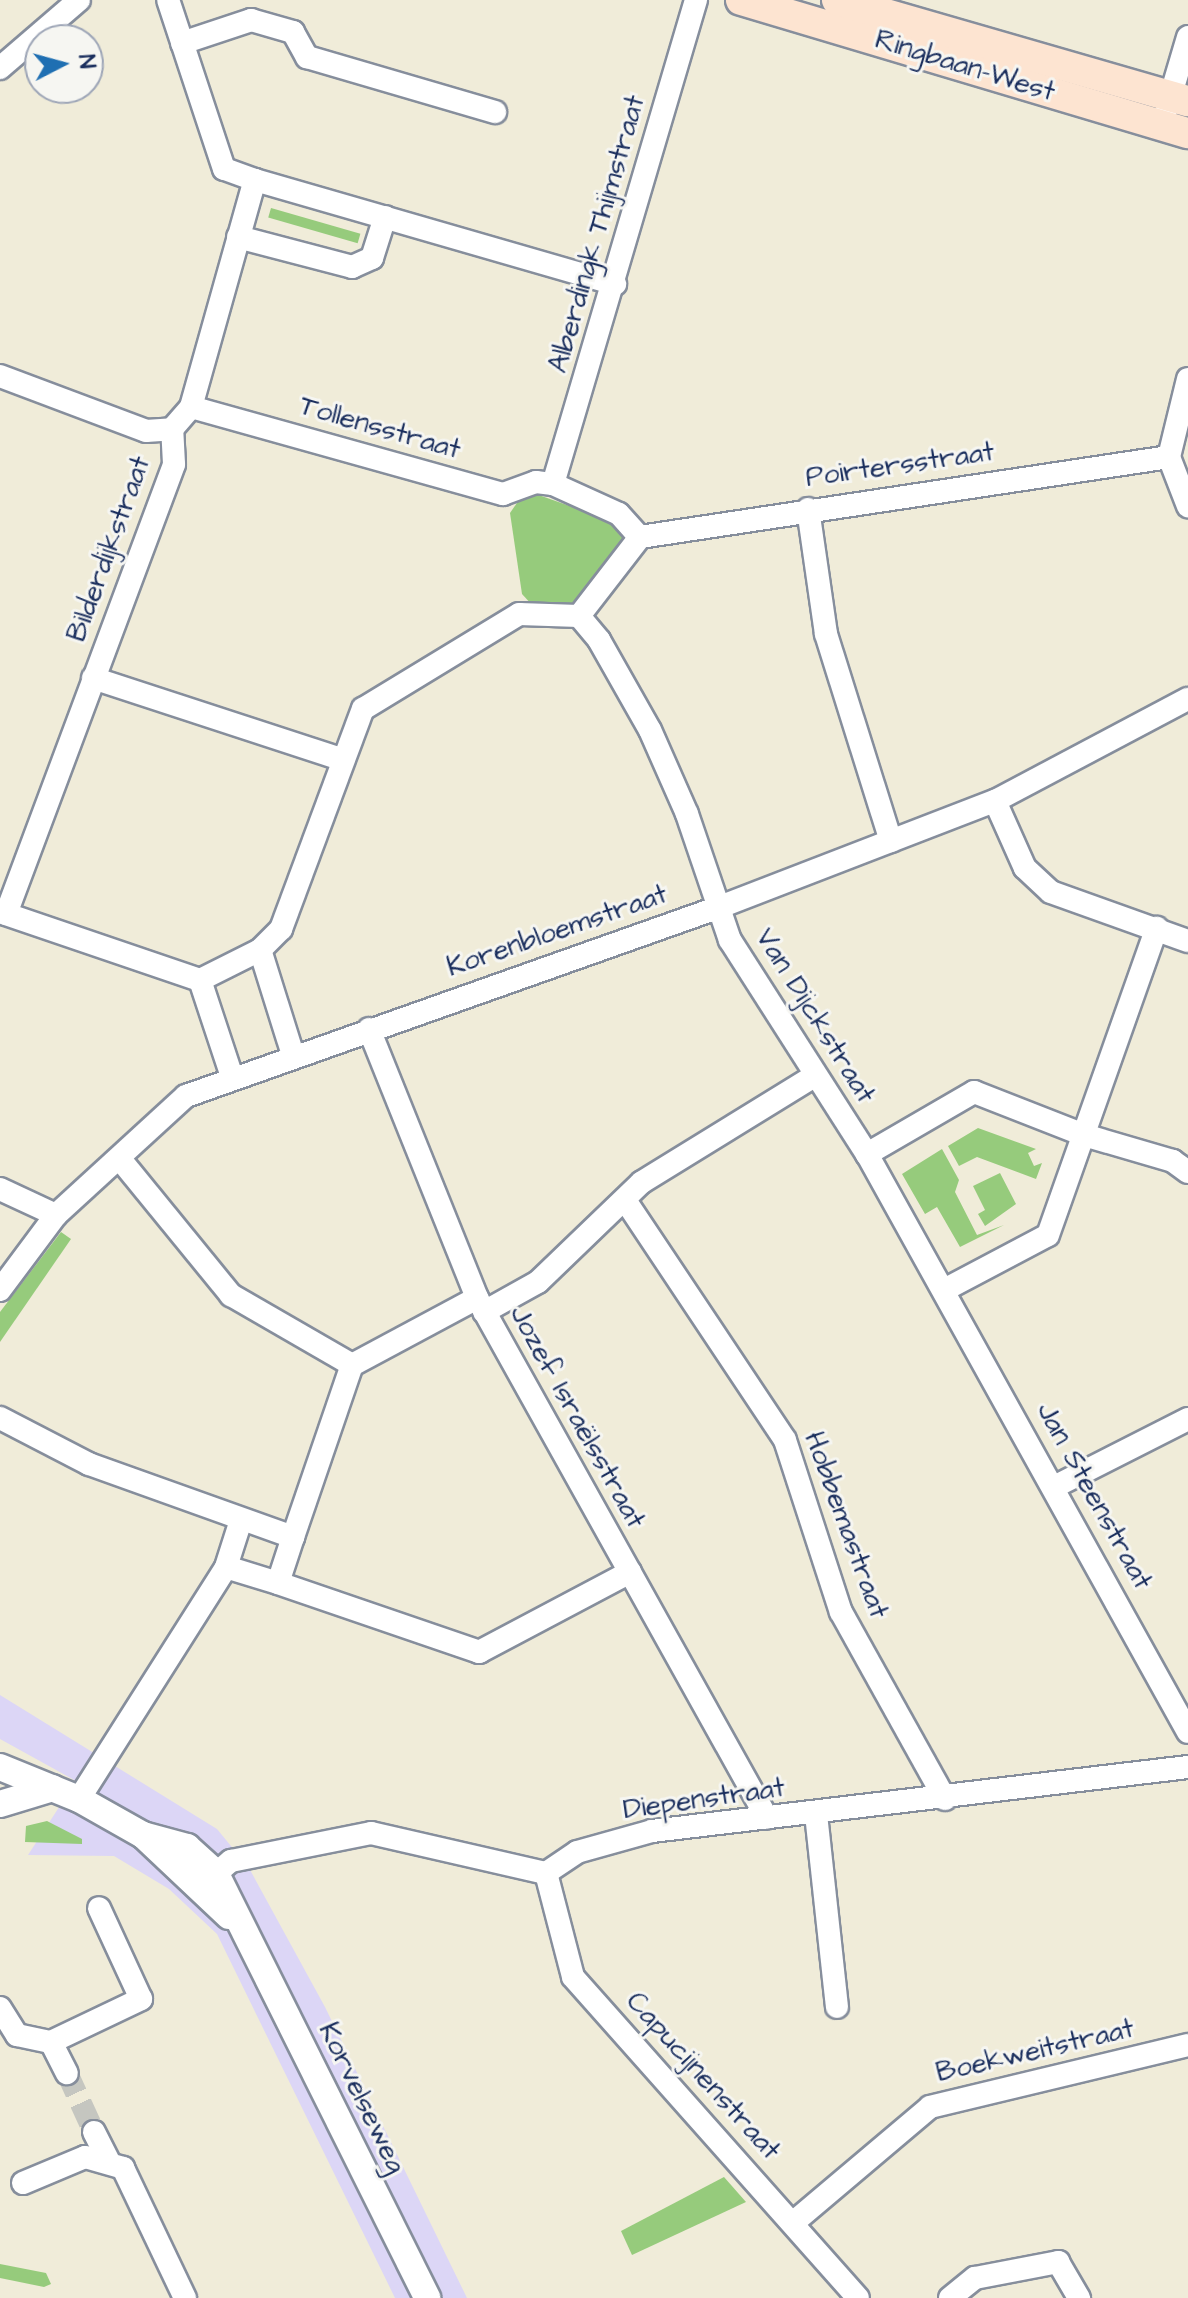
<!DOCTYPE html>
<html>
<head>
<meta charset="utf-8">
<style>
  body { margin:0 }
  #map { position:relative; width:1188px; height:2298px; overflow:hidden; background:#f0ecd9; font-family:"Architects Daughter",sans-serif }
  div>[style] { position:absolute }
  .built>* { inset:0; background:#dcd6f6 }
  .green>* { inset:0; background:#96cb7c; transform-origin:0 0 }
  .minor-tunnel>* { height:22px; margin-top:-11px; transform-origin:0; background:repeating-linear-gradient(90deg,#c5c6c0 0 22px,transparent 0 33px) }
  .roads { filter:drop-shadow(2px 0 #868e9c) drop-shadow(-2px 0 #868e9c) drop-shadow(0 2px #868e9c) drop-shadow(0 -2px #868e9c) }
  .minor>* { height:22px; margin:-11px; padding:0 11px; transform-origin:11px; border-radius:11px; background:#fff }
  .tertiary>* { height:26px; margin:-13px; padding:0 13px; transform-origin:13px; border-radius:13px; background:#fff }
  .secondary>* { height:30px; margin:-15px; padding:0 15px; transform-origin:15px; border-radius:15px; background:#fde4d1 }
  span { translate:-50% -50%; white-space:nowrap; text-align:center; line-height:1.15; -webkit-text-stroke:6px #f6f6f2; paint-order:stroke }
  .street-label { font-size:28px; color:#1b2f5e }
  .north { position:absolute; left:24px; top:24px; width:80px; height:80px; box-sizing:border-box; background:#f6f6f2; border:2px solid #9ea6b7; border-radius:50%; rotate:84deg; font-size:22px; font-weight:700; line-height:32px; text-align:center; color:#1b2f5e }
  .north::after { content:''; display:block; margin:auto; width:28px; height:36px; background:#1f6fb2; clip-path:polygon(50% 0,100% 100%,50% 72%,0 100%) }
</style>
</head>
<body>
<div id="map">
  <div class="built">
    <div style="clip-path:polygon(0 1695px,217px 1829px,249px 1868px,325px 2007px,467px 2298px,395px 2298px,217px 1934px,169px 1889px,114px 1856px,28px 1855px,76px 1781px,0 1739px)"></div>
  </div>
  <div class="green">
    <div style="left:271px;top:208px;width:93px;height:10px;rotate:16deg"></div>
    <div style="clip-path:polygon(533px 493px,615px 522px,625px 537px,621px 553px,569px 606px,533px 606px,522px 594px,510px 513px,519px 500px)"></div>
    <div style="clip-path:polygon(978px 1128px,1036px 1149px,1028px 1153px,1034px 1166px,1042px 1163px,1036px 1179px,977px 1157px,959px 1166px,948px 1146px)"></div>
    <div style="clip-path:polygon(942px 1149px,959px 1180px,955px 1192px,977px 1235px,1004px 1225px,960px 1247px,937px 1207px,925px 1214px,902px 1174px)"></div>
    <div style="clip-path:polygon(1000px 1173px,1016px 1204px,985px 1226px,978px 1214px,985px 1210px,973px 1186px)"></div>
    <div style="clip-path:polygon(61px 1232px,71px 1239px,0 1342px,0 1312px)"></div>
    <div style="clip-path:polygon(47px 1821px,82px 1839px,82px 1844px,25px 1842px,26px 1826px)"></div>
    <div style="clip-path:polygon(724px 2177px,746px 2202px,632px 2255px,621px 2231px)"></div>
    <div style="clip-path:polygon(0 2264px,46px 2273px,51px 2284px,44px 2287px,0 2278px)"></div>
  </div>
  <div class="minor-tunnel">
    <div style="left:67px;top:2073px;width:65px;rotate:65.4deg"></div>
  </div>
  <div class="roads">
    <div class="minor">
      <div style="left:182px;top:43px;width:73px;rotate:-18.4deg"></div>
      <div style="left:251px;top:20px;width:44px;rotate:15.9deg"></div>
      <div style="left:293px;top:32px;width:29px;rotate:61deg"></div>
      <div style="left:307px;top:57px;width:196px;rotate:16.3deg"></div>
      <div style="left:0;top:68px;width:104px;rotate:-40.7deg"></div>
      <div style="left:1167px;top:108px;width:74px;rotate:-73.5deg"></div>
      <div style="left:255px;top:180px;width:375px;rotate:16.1deg"></div>
      <div style="left:238px;top:237px;width:118px;rotate:14.7deg"></div>
      <div style="left:352px;top:267px;width:22px;rotate:-24deg"></div>
      <div style="left:372px;top:258px;width:43px;rotate:-72.4deg"></div>
      <div style="left:0;top:376px;width:156px;rotate:20.6deg"></div>
      <div style="left:146px;top:431px;width:26px;rotate:-4deg"></div>
      <div style="left:172px;top:429px;width:29px;rotate:-49deg"></div>
      <div style="left:191px;top:407px;width:236px;rotate:-74.3deg"></div>
      <div style="left:255px;top:180px;width:33px;rotate:-160deg"></div>
      <div style="left:224px;top:169px;width:178px;rotate:-108.3deg"></div>
      <div style="left:1188px;top:379px;width:80px;rotate:103.7deg"></div>
      <div style="left:1169px;top:457px;width:53px;rotate:68.8deg"></div>
      <div style="left:191px;top:407px;width:324px;rotate:15.6deg"></div>
      <div style="left:503px;top:494px;width:35px;rotate:-20deg"></div>
      <div style="left:536px;top:482px;width:17px;rotate:7deg"></div>
      <div style="left:553px;top:484px;width:72px;rotate:24.4deg"></div>
      <div style="left:619px;top:514px;width:31px;rotate:48deg"></div>
      <div style="left:640px;top:537px;width:100px;rotate:127.7deg"></div>
      <div style="left:553px;top:484px;width:505px;rotate:-73.54deg"></div>
      <div style="left:808px;top:509px;width:126px;rotate:81.8deg"></div>
      <div style="left:826px;top:634px;width:217px;rotate:72.6deg"></div>
      <div style="left:640px;top:537px;width:535px;rotate:-8.6deg"></div>
      <div style="left:579px;top:616px;width:31px;rotate:50deg"></div>
      <div style="left:599px;top:640px;width:103px;rotate:60.5deg"></div>
      <div style="left:650px;top:730px;width:92px;rotate:66.2deg"></div>
      <div style="left:687px;top:814px;width:133px;rotate:71.2deg"></div>
      <div style="left:730px;top:940px;width:254px;rotate:57.4deg"></div>
      <div style="left:93px;top:678px;width:261px;rotate:18.1deg"></div>
      <div style="left:995px;top:801px;width:73px;rotate:65.9deg"></div>
      <div style="left:1025px;top:868px;width:35px;rotate:43deg"></div>
      <div style="left:1051px;top:892px;width:145px;rotate:19.7deg"></div>
      <div style="left:0;top:912px;width:211px;rotate:18.8deg"></div>
      <div style="left:200px;top:980px;width:67px;rotate:-26.6deg"></div>
      <div style="left:6px;top:914px;width:480px;rotate:-69.5deg"></div>
      <div style="left:174px;top:464px;width:35px;rotate:-93deg"></div>
      <div style="left:200px;top:980px;width:102px;rotate:71.7deg"></div>
      <div style="left:369px;top:1029px;width:290px;rotate:68.1deg"></div>
      <div style="left:477px;top:1298px;width:595px;rotate:60.85deg"></div>
      <div style="left:293px;top:1055px;width:110px;rotate:-107.4deg"></div>
      <div style="left:260px;top:950px;width:30px;rotate:-45deg"></div>
      <div style="left:281px;top:929px;width:235px;rotate:-69.6deg"></div>
      <div style="left:363px;top:709px;width:183px;rotate:-31.3deg"></div>
      <div style="left:519px;top:614px;width:60px;rotate:1.9deg"></div>
      <div style="left:120px;top:1159px;width:176px;rotate:50.8deg"></div>
      <div style="left:231px;top:1295px;width:140px;rotate:30deg"></div>
      <div style="left:1188px;top:1172px;width:19px;rotate:-144deg"></div>
      <div style="left:1173px;top:1161px;width:93px;rotate:-163.7deg"></div>
      <div style="left:1084px;top:1135px;width:118px;rotate:-158.6deg"></div>
      <div style="left:974px;top:1092px;width:124px;rotate:149.9deg"></div>
      <div style="left:867px;top:1154px;width:661px;rotate:60.95deg"></div>
      <div style="left:0;top:1189px;width:62px;rotate:24.9deg"></div>
      <div style="left:625px;top:1200px;width:288px;rotate:56.3deg"></div>
      <div style="left:785px;top:1440px;width:181px;rotate:72deg"></div>
      <div style="left:841px;top:1612px;width:214px;rotate:60.9deg"></div>
      <div style="left:946px;top:1289px;width:115px;rotate:-27.9deg"></div>
      <div style="left:1048px;top:1235px;width:326px;rotate:-70.5deg"></div>
      <div style="left:0;top:1290px;width:94px;rotate:-53.3deg"></div>
      <div style="left:56px;top:1215px;width:176px;rotate:-42.5deg"></div>
      <div style="left:186px;top:1096px;width:563px;rotate:-19.5deg"></div>
      <div style="left:717px;top:908px;width:298px;rotate:-21.1deg"></div>
      <div style="left:995px;top:801px;width:218px;rotate:-27.9deg"></div>
      <div style="left:484px;top:1312px;width:62px;rotate:-29.1deg"></div>
      <div style="left:538px;top:1282px;width:144px;rotate:-43.9deg"></div>
      <div style="left:642px;top:1182px;width:202px;rotate:-31.6deg"></div>
      <div style="left:0;top:1418px;width:100px;rotate:27.3deg"></div>
      <div style="left:89px;top:1464px;width:217px;rotate:19.7deg"></div>
      <div style="left:293px;top:1537px;width:48px;rotate:108.1deg"></div>
      <div style="left:278px;top:1583px;width:54px;rotate:-162.9deg"></div>
      <div style="left:226px;top:1567px;width:49px;rotate:-72.3deg"></div>
      <div style="left:1054px;top:1487px;width:150px;rotate:-26.9deg"></div>
      <div style="left:293px;top:1537px;width:182px;rotate:-71.1deg"></div>
      <div style="left:352px;top:1365px;width:142px;rotate:-28.2deg"></div>
      <div style="left:278px;top:1583px;width:213px;rotate:18.9deg"></div>
      <div style="left:479px;top:1652px;width:171px;rotate:-27.9deg"></div>
      <div style="left:79px;top:1799px;width:275px;rotate:-57.6deg"></div>
      <div style="left:816px;top:1814px;width:194px;rotate:83.8deg"></div>
      <div style="left:546px;top:1873px;width:107px;rotate:75.4deg"></div>
      <div style="left:573px;top:1977px;width:429px;rotate:48.4deg"></div>
      <div style="left:203px;top:1885px;width:37px;rotate:-41deg"></div>
      <div style="left:231px;top:1861px;width:143px;rotate:-11.3deg"></div>
      <div style="left:371px;top:1833px;width:180px;rotate:12.9deg"></div>
      <div style="left:546px;top:1873px;width:37px;rotate:-34deg"></div>
      <div style="left:577px;top:1852px;width:78px;rotate:-15.6deg"></div>
      <div style="left:652px;top:1831px;width:540px;rotate:-6.81deg"></div>
      <div style="left:0;top:2008px;width:32px;rotate:58deg"></div>
      <div style="left:17px;top:2035px;width:35px;rotate:12deg"></div>
      <div style="left:51px;top:2042px;width:100px;rotate:-25.5deg"></div>
      <div style="left:141px;top:1999px;width:100px;rotate:-114.8deg"></div>
      <div style="left:51px;top:2042px;width:35px;rotate:63deg"></div>
      <div style="left:94px;top:2132px;width:31px;rotate:63deg"></div>
      <div style="left:23px;top:2183px;width:67px;rotate:-22.8deg"></div>
      <div style="left:85px;top:2157px;width:40px;rotate:16deg"></div>
      <div style="left:123px;top:2168px;width:144px;rotate:64.5deg"></div>
      <div style="left:794px;top:2222px;width:178px;rotate:-40.2deg"></div>
      <div style="left:930px;top:2107px;width:265px;rotate:-13.5deg"></div>
      <div style="left:950px;top:2298px;width:32px;rotate:-39deg"></div>
      <div style="left:975px;top:2278px;width:85px;rotate:-10.9deg"></div>
      <div style="left:1058px;top:2262px;width:42px;rotate:59.7deg"></div>
    </div>
    <div class="tertiary">
      <div style="left:0;top:1767px;width:85px;rotate:22.1deg"></div>
      <div style="left:79px;top:1799px;width:73px;rotate:29.4deg"></div>
      <div style="left:143px;top:1835px;width:118px;rotate:43.3deg"></div>
      <div style="left:0;top:1804px;width:55px;rotate:-16.8deg"></div>
      <div style="left:143px;top:1835px;width:46px;rotate:15.3deg"></div>
      <div style="left:187px;top:1847px;width:38px;rotate:42deg"></div>
      <div style="left:215px;top:1872px;width:476px;rotate:63.5deg"></div>
    </div>
    <div class="secondary">
      <div style="left:741px;top:0;width:466px;rotate:16.6deg"></div>
      <div style="left:837px;top:0;width:365px;rotate:16.1deg"></div>
    </div>
  </div>
  <div class="street-label">
    <span style="left:965px;top:66px;rotate:17deg">Ringbaan-West</span>
    <span style="left:597px;top:234px;rotate:-74deg">Alberdingk Thijmstraat</span>
    <span style="left:380px;top:428px;rotate:16deg">Tollensstraat</span>
    <span style="left:900px;top:465px;rotate:-8deg">Poirtersstraat</span>
    <span style="left:109px;top:549px;rotate:-70deg">Bilderdijkstraat</span>
    <span style="left:557px;top:931px;rotate:-19deg">Korenbloemstraat</span>
    <span style="left:815px;top:1016px;rotate:58deg">Van Dijckstraat</span>
    <span style="left:577px;top:1417px;rotate:61deg">Jozef Israëlsstraat</span>
    <span style="left:1094px;top:1496px;rotate:61deg">Jan Steenstraat</span>
    <span style="left:846px;top:1525px;rotate:70deg">Hobbemastraat</span>
    <span style="left:704px;top:1799px;rotate:-8deg">Diepenstraat</span>
    <span style="left:1035px;top:2051px;rotate:-13deg">Boekweitstraat</span>
    <span style="left:703px;top:2076px;rotate:48deg">Capucijnenstraat</span>
    <span style="left:362px;top:2098px;rotate:64deg">Korvelseweg</span>
  </div>
  <div class="north">N</div>
</div>
</body>
</html>
